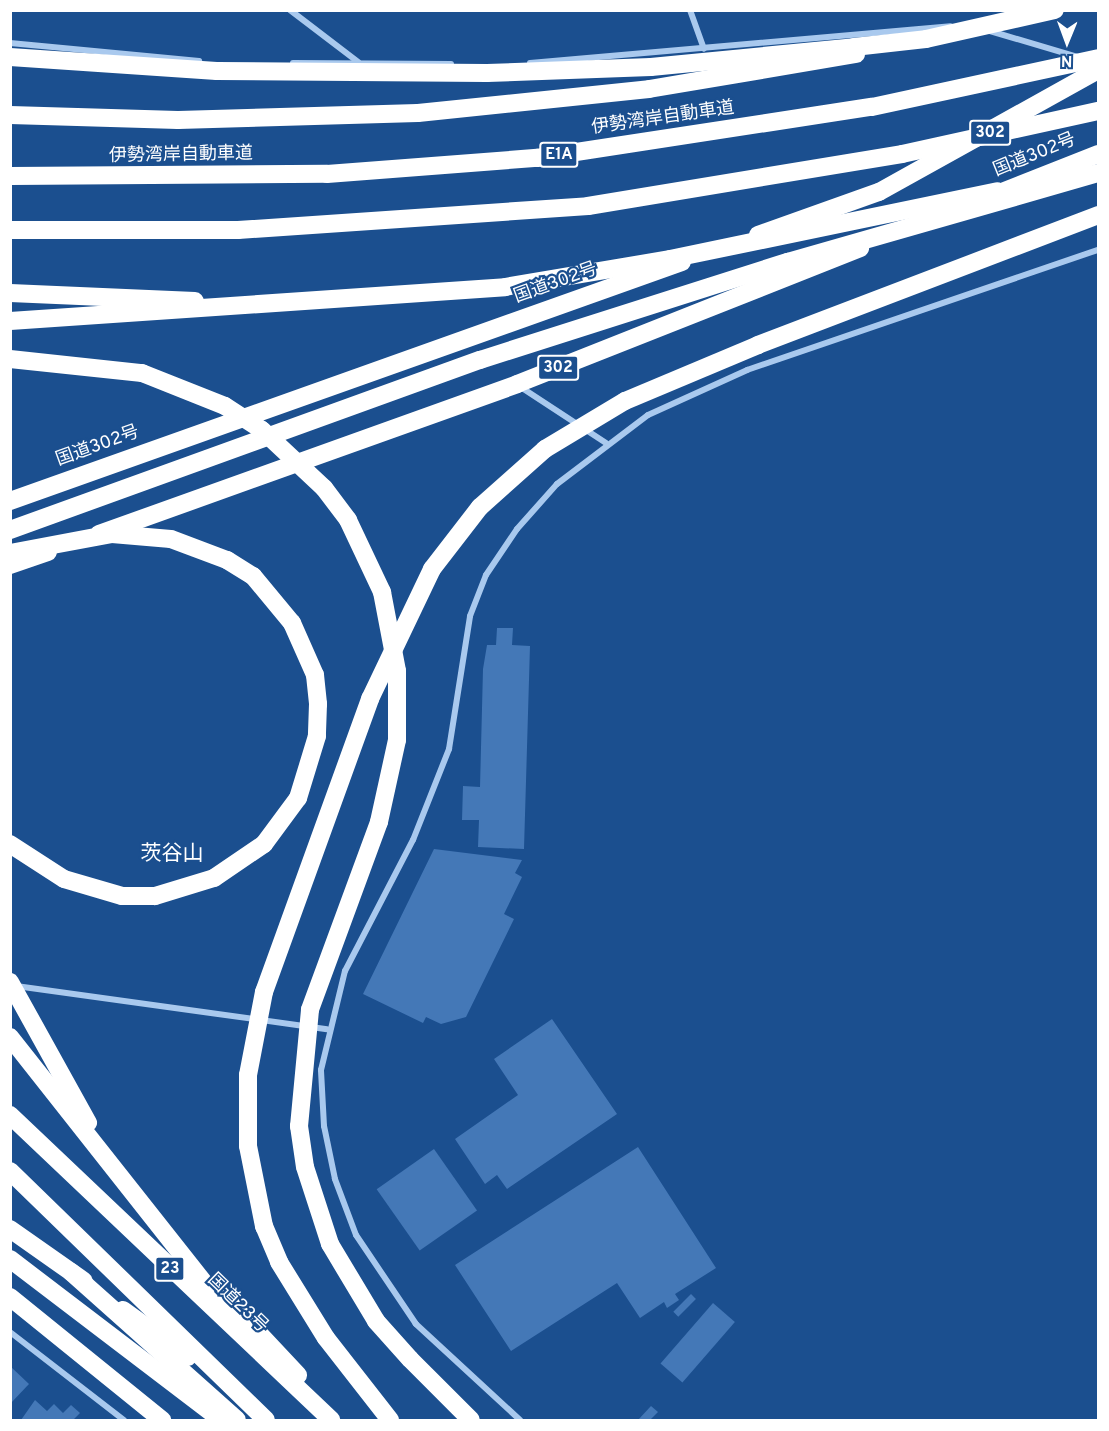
<!DOCTYPE html>
<html>
<head>
<meta charset="utf-8">
<style>
  body { margin:0 }
  #map { position:relative; width:1109px; height:1431px; overflow:hidden; background:#1b4f8f; font-family:Overpass,"Noto Sans JP",sans-serif }
  div>[style] { position:absolute }
  .building>* { inset:0; background:#4478b7; transform-origin:0 0 }
  .street>* { height:6px; margin:-3px; padding:0 3px; transform-origin:3px; border-radius:3px; background:#a9c9ee }
  .highway>* { height:18px; margin:-9px; padding:0 9px; transform-origin:9px; border-radius:9px; background:#fff }
  .highway-bridge>* { height:18px; margin:-9px; padding:0 9px; transform-origin:9px; border-radius:9px; background:#fff }
  span { translate:-50% -50%; white-space:nowrap; text-align:center; line-height:1.15; -webkit-text-stroke:4.5px #1b4f8f; paint-order:stroke }
  .shield-label span { padding:2px 4px; background:#1b4f8f; border:2px solid; border-radius:4px; -webkit-text-stroke-width:0 }
  .shield-label { font-size:16px; color:#fff; font-weight:700 }
  .street-label { font-size:18px; color:#fff }
  .quarter-label { font-size:21px; color:#fff }
  .frame { position:absolute; inset:0; border:12px solid #fff; pointer-events:none }
  .north { position:absolute; left:1037px; top:12px; width:60px; height:60px; -webkit-text-stroke:4px #1b4f8f; paint-order:stroke; rotate:181deg; font-size:16px; font-weight:700; line-height:24px; text-align:center; color:#fff }
  .north::after { content:''; display:block; margin:auto; width:21px; height:27px; background:#fff; clip-path:polygon(50% 0,100% 100%,50% 72%,0 100%) }
</style>
</head>
<body>
<div id="map">
  <div class="building">
    <div style="clip-path:polygon(497px 628px,513px 628px,512px 645px,530px 646px,524px 849px,478px 847px,479px 820px,462px 820px,463px 786px,480px 787px,483px 669px,487px 645px,496px 645px)"></div>
    <div style="clip-path:polygon(434px 849px,522px 860px,515px 873px,522px 877px,504px 914px,514px 919px,466px 1017px,441px 1024px,426px 1017px,423px 1023px,363px 994px)"></div>
    <div style="clip-path:polygon(552px 1019px,617px 1114px,507px 1189px,497px 1175px,485px 1184px,455px 1139px,518px 1095px,494px 1059px)"></div>
    <div style="clip-path:polygon(638px 1147px,716px 1268px,675px 1294px,679px 1300px,667px 1308px,664px 1302px,640px 1318px,617px 1283px,511px 1351px,455px 1265px)"></div>
    <div style="left:434px;top:1149px;width:75px;height:70px;rotate:55deg"></div>
    <div style="left:691px;top:1294px;width:7px;height:25px;rotate:45deg"></div>
    <div style="left:713px;top:1303px;width:29px;height:80px;rotate:41deg"></div>
    <div style="clip-path:polygon(10px 1366px,29px 1384px,10px 1404px)"></div>
    <div style="clip-path:polygon(35px 1400px,47px 1411px,54px 1404px,63px 1413px,71px 1405px,80px 1413px,73px 1420px,21px 1420px)"></div>
    <div style="clip-path:polygon(651px 1406px,658px 1412px,650px 1420px,638px 1420px)"></div>
  </div>
  <div class="street">
    <div style="left:290px;top:10px;width:86px;rotate:37.4deg"></div>
    <div style="left:690px;top:10px;width:41px;rotate:70.3deg"></div>
    <div style="left:990px;top:31px;width:92px;rotate:16.5deg"></div>
    <div style="left:10px;top:43px;width:190px;rotate:5.4deg"></div>
    <div style="left:293px;top:63px;width:158px;rotate:0.4deg"></div>
    <div style="left:530px;top:63px;width:422px;rotate:-5deg"></div>
    <div style="left:519px;top:386px;width:104px;rotate:33.2deg"></div>
    <div style="left:16px;top:986px;width:314px;rotate:7.9deg"></div>
    <div style="left:10px;top:1332px;width:144px;rotate:37.7deg"></div>
    <div style="left:520px;top:1420px;width:142px;rotate:-137.3deg"></div>
    <div style="left:416px;top:1324px;width:107px;rotate:-124deg"></div>
    <div style="left:356px;top:1235px;width:60px;rotate:-110.6deg"></div>
    <div style="left:335px;top:1179px;width:54px;rotate:-101.7deg"></div>
    <div style="left:324px;top:1126px;width:56px;rotate:-93.1deg"></div>
    <div style="left:321px;top:1070px;width:102px;rotate:-76.4deg"></div>
    <div style="left:345px;top:971px;width:148px;rotate:-62.6deg"></div>
    <div style="left:413px;top:840px;width:98px;rotate:-68.4deg"></div>
    <div style="left:449px;top:749px;width:135px;rotate:-81deg"></div>
    <div style="left:470px;top:616px;width:44px;rotate:-68.7deg"></div>
    <div style="left:486px;top:575px;width:55px;rotate:-56deg"></div>
    <div style="left:517px;top:529px;width:60px;rotate:-48.4deg"></div>
    <div style="left:557px;top:484px;width:114px;rotate:-37.2deg"></div>
    <div style="left:648px;top:415px;width:109px;rotate:-24.4deg"></div>
    <div style="left:747px;top:370px;width:371px;rotate:-18.9deg"></div>
  </div>
  <div class="highway">
    <div style="left:10px;top:57px;width:207px;rotate:3.9deg"></div>
    <div style="left:217px;top:71px;width:270px;rotate:0.4deg"></div>
    <div style="left:10px;top:115px;width:168px;rotate:1.7deg"></div>
    <div style="left:178px;top:120px;width:240px;rotate:-1.7deg"></div>
    <div style="left:418px;top:113px;width:232px;rotate:-5.9deg"></div>
    <div style="left:649px;top:89px;width:210px;rotate:-9.6deg"></div>
    <div style="left:989px;top:197px;width:117px;rotate:-21.5deg"></div>
    <div style="left:758px;top:235px;width:128px;rotate:-19.6deg"></div>
    <div style="left:879px;top:192px;width:251px;rotate:-29.1deg"></div>
    <div style="left:10px;top:293px;width:185px;rotate:2.5deg"></div>
    <div style="left:758px;top:345px;width:364px;rotate:-20.9deg"></div>
    <div style="left:10px;top:501px;width:713px;rotate:-19.58deg"></div>
    <div style="left:99px;top:534px;width:444px;rotate:-19.7deg"></div>
    <div style="left:517px;top:384px;width:369px;rotate:-21.6deg"></div>
    <div style="left:10px;top:565px;width:40px;rotate:-18.9deg"></div>
    <div style="left:10px;top:1037px;width:344px;rotate:51.7deg"></div>
    <div style="left:10px;top:1115px;width:443px;rotate:43.5deg"></div>
    <div style="left:248px;top:1146px;width:82px;rotate:78.7deg"></div>
    <div style="left:264px;top:1226px;width:39px;rotate:67deg"></div>
    <div style="left:279px;top:1262px;width:89px;rotate:58.3deg"></div>
    <div style="left:326px;top:1338px;width:104px;rotate:52deg"></div>
    <div style="left:10px;top:1171px;width:357px;rotate:44.2deg"></div>
    <div style="left:10px;top:1229px;width:90px;rotate:35.1deg"></div>
    <div style="left:10px;top:1259px;width:265px;rotate:37.3deg"></div>
    <div style="left:220px;top:1292px;width:114px;rotate:46.8deg"></div>
    <div style="left:10px;top:1297px;width:196px;rotate:39deg"></div>
    <div style="left:123px;top:1310px;width:80px;rotate:35.9deg"></div>
    <div style="left:410px;top:1359px;width:86px;rotate:45deg"></div>
  </div>
  <div class="highway-bridge">
    <div style="left:487px;top:73px;width:164px;rotate:-2.1deg"></div>
    <div style="left:651px;top:67px;width:204px;rotate:-5.6deg"></div>
    <div style="left:854px;top:47px;width:72px;rotate:-6.3deg"></div>
    <div style="left:926px;top:39px;width:132px;rotate:-12.7deg"></div>
    <div style="left:10px;top:176px;width:317px;rotate:-0.4deg"></div>
    <div style="left:327px;top:174px;width:211px;rotate:-4.4deg"></div>
    <div style="left:537px;top:158px;width:339px;rotate:-8.7deg"></div>
    <div style="left:872px;top:107px;width:231px;rotate:-12.2deg"></div>
    <div style="left:10px;top:230px;width:228px"></div>
    <div style="left:238px;top:230px;width:351px;rotate:-3.9deg"></div>
    <div style="left:588px;top:206px;width:318px;rotate:-9.4deg"></div>
    <div style="left:902px;top:154px;width:201px;rotate:-12.4deg"></div>
    <div style="left:10px;top:321px;width:496px;rotate:-3.9deg"></div>
    <div style="left:505px;top:287px;width:167px;rotate:-9.6deg"></div>
    <div style="left:670px;top:259px;width:334px;rotate:-11.7deg"></div>
    <div style="left:10px;top:359px;width:133px;rotate:6.1deg"></div>
    <div style="left:142px;top:373px;width:89px;rotate:21.7deg"></div>
    <div style="left:225px;top:406px;width:44px;rotate:33deg"></div>
    <div style="left:262px;top:430px;width:85px;rotate:43.1deg"></div>
    <div style="left:324px;top:488px;width:40px;rotate:53deg"></div>
    <div style="left:348px;top:520px;width:80px;rotate:64.7deg"></div>
    <div style="left:382px;top:592px;width:80px;rotate:79.2deg"></div>
    <div style="left:397px;top:671px;width:69px;rotate:90deg"></div>
    <div style="left:397px;top:740px;width:84px;rotate:102.4deg"></div>
    <div style="left:379px;top:822px;width:200px;rotate:110.2deg"></div>
    <div style="left:310px;top:1010px;width:117px;rotate:95.4deg"></div>
    <div style="left:299px;top:1126px;width:41px;rotate:81.7deg"></div>
    <div style="left:305px;top:1167px;width:81px;rotate:72deg"></div>
    <div style="left:330px;top:1244px;width:90px;rotate:59.1deg"></div>
    <div style="left:376px;top:1321px;width:51px;rotate:48.2deg"></div>
    <div style="left:10px;top:530px;width:500px;rotate:-19.9deg"></div>
    <div style="left:480px;top:360px;width:323px;rotate:-17.7deg"></div>
    <div style="left:788px;top:262px;width:323px;rotate:-16deg"></div>
    <div style="left:10px;top:553px;width:104px;rotate:-10.6deg"></div>
    <div style="left:112px;top:534px;width:59px;rotate:4.8deg"></div>
    <div style="left:171px;top:539px;width:60px;rotate:20.6deg"></div>
    <div style="left:227px;top:560px;width:31px;rotate:32deg"></div>
    <div style="left:253px;top:576px;width:61px;rotate:50.3deg"></div>
    <div style="left:292px;top:623px;width:57px;rotate:66.1deg"></div>
    <div style="left:315px;top:675px;width:29px;rotate:84deg"></div>
    <div style="left:318px;top:704px;width:32px;rotate:92deg"></div>
    <div style="left:317px;top:736px;width:65px;rotate:107deg"></div>
    <div style="left:298px;top:798px;width:57px;rotate:126.5deg"></div>
    <div style="left:264px;top:844px;width:60px;rotate:145.8deg"></div>
    <div style="left:214px;top:878px;width:62px;rotate:163deg"></div>
    <div style="left:155px;top:896px;width:33px;rotate:180deg"></div>
    <div style="left:122px;top:896px;width:60px;rotate:-163.7deg"></div>
    <div style="left:64px;top:879px;width:64px;rotate:-147.1deg"></div>
    <div style="left:10px;top:982px;width:161px;rotate:61deg"></div>
    <div style="left:248px;top:1146px;width:71px;rotate:-90deg"></div>
    <div style="left:248px;top:1075px;width:85px;rotate:-79.1deg"></div>
    <div style="left:264px;top:992px;width:312px;rotate:-70.1deg"></div>
    <div style="left:370px;top:699px;width:144px;rotate:-64.5deg"></div>
    <div style="left:432px;top:569px;width:78px;rotate:-52.3deg"></div>
    <div style="left:480px;top:507px;width:87px;rotate:-41.7deg"></div>
    <div style="left:545px;top:449px;width:93px;rotate:-31deg"></div>
    <div style="left:625px;top:401px;width:144px;rotate:-22.8deg"></div>
    <div style="left:71px;top:1272px;width:222px;rotate:41.7deg"></div>
  </div>
  <div class="shield-label">
    <span style="left:990px;top:133px">302</span>
    <span style="left:559px;top:155px">E1A</span>
    <span style="left:558px;top:368px">302</span>
    <span style="left:170px;top:1269px">23</span>
  </div>
  <div class="street-label">
    <span style="left:663px;top:119px;rotate:-8deg">伊勢湾岸自動車道</span>
    <span style="left:181px;top:156px;rotate:-1deg">伊勢湾岸自動車道</span>
    <span style="left:1035px;top:156px;rotate:-22deg">国道302号</span>
    <span style="left:556px;top:284px;rotate:-20deg">国道302号</span>
    <span style="left:98px;top:447px;rotate:-20deg">国道302号</span>
    <span style="left:237px;top:1304px;rotate:44deg">国道23号</span>
  </div>
  <div class="quarter-label">
    <span style="left:172px;top:855px">茨谷山</span>
  </div>
  <div class="frame"></div>
  <div class="north">N</div>
</div>
</body>
</html>
